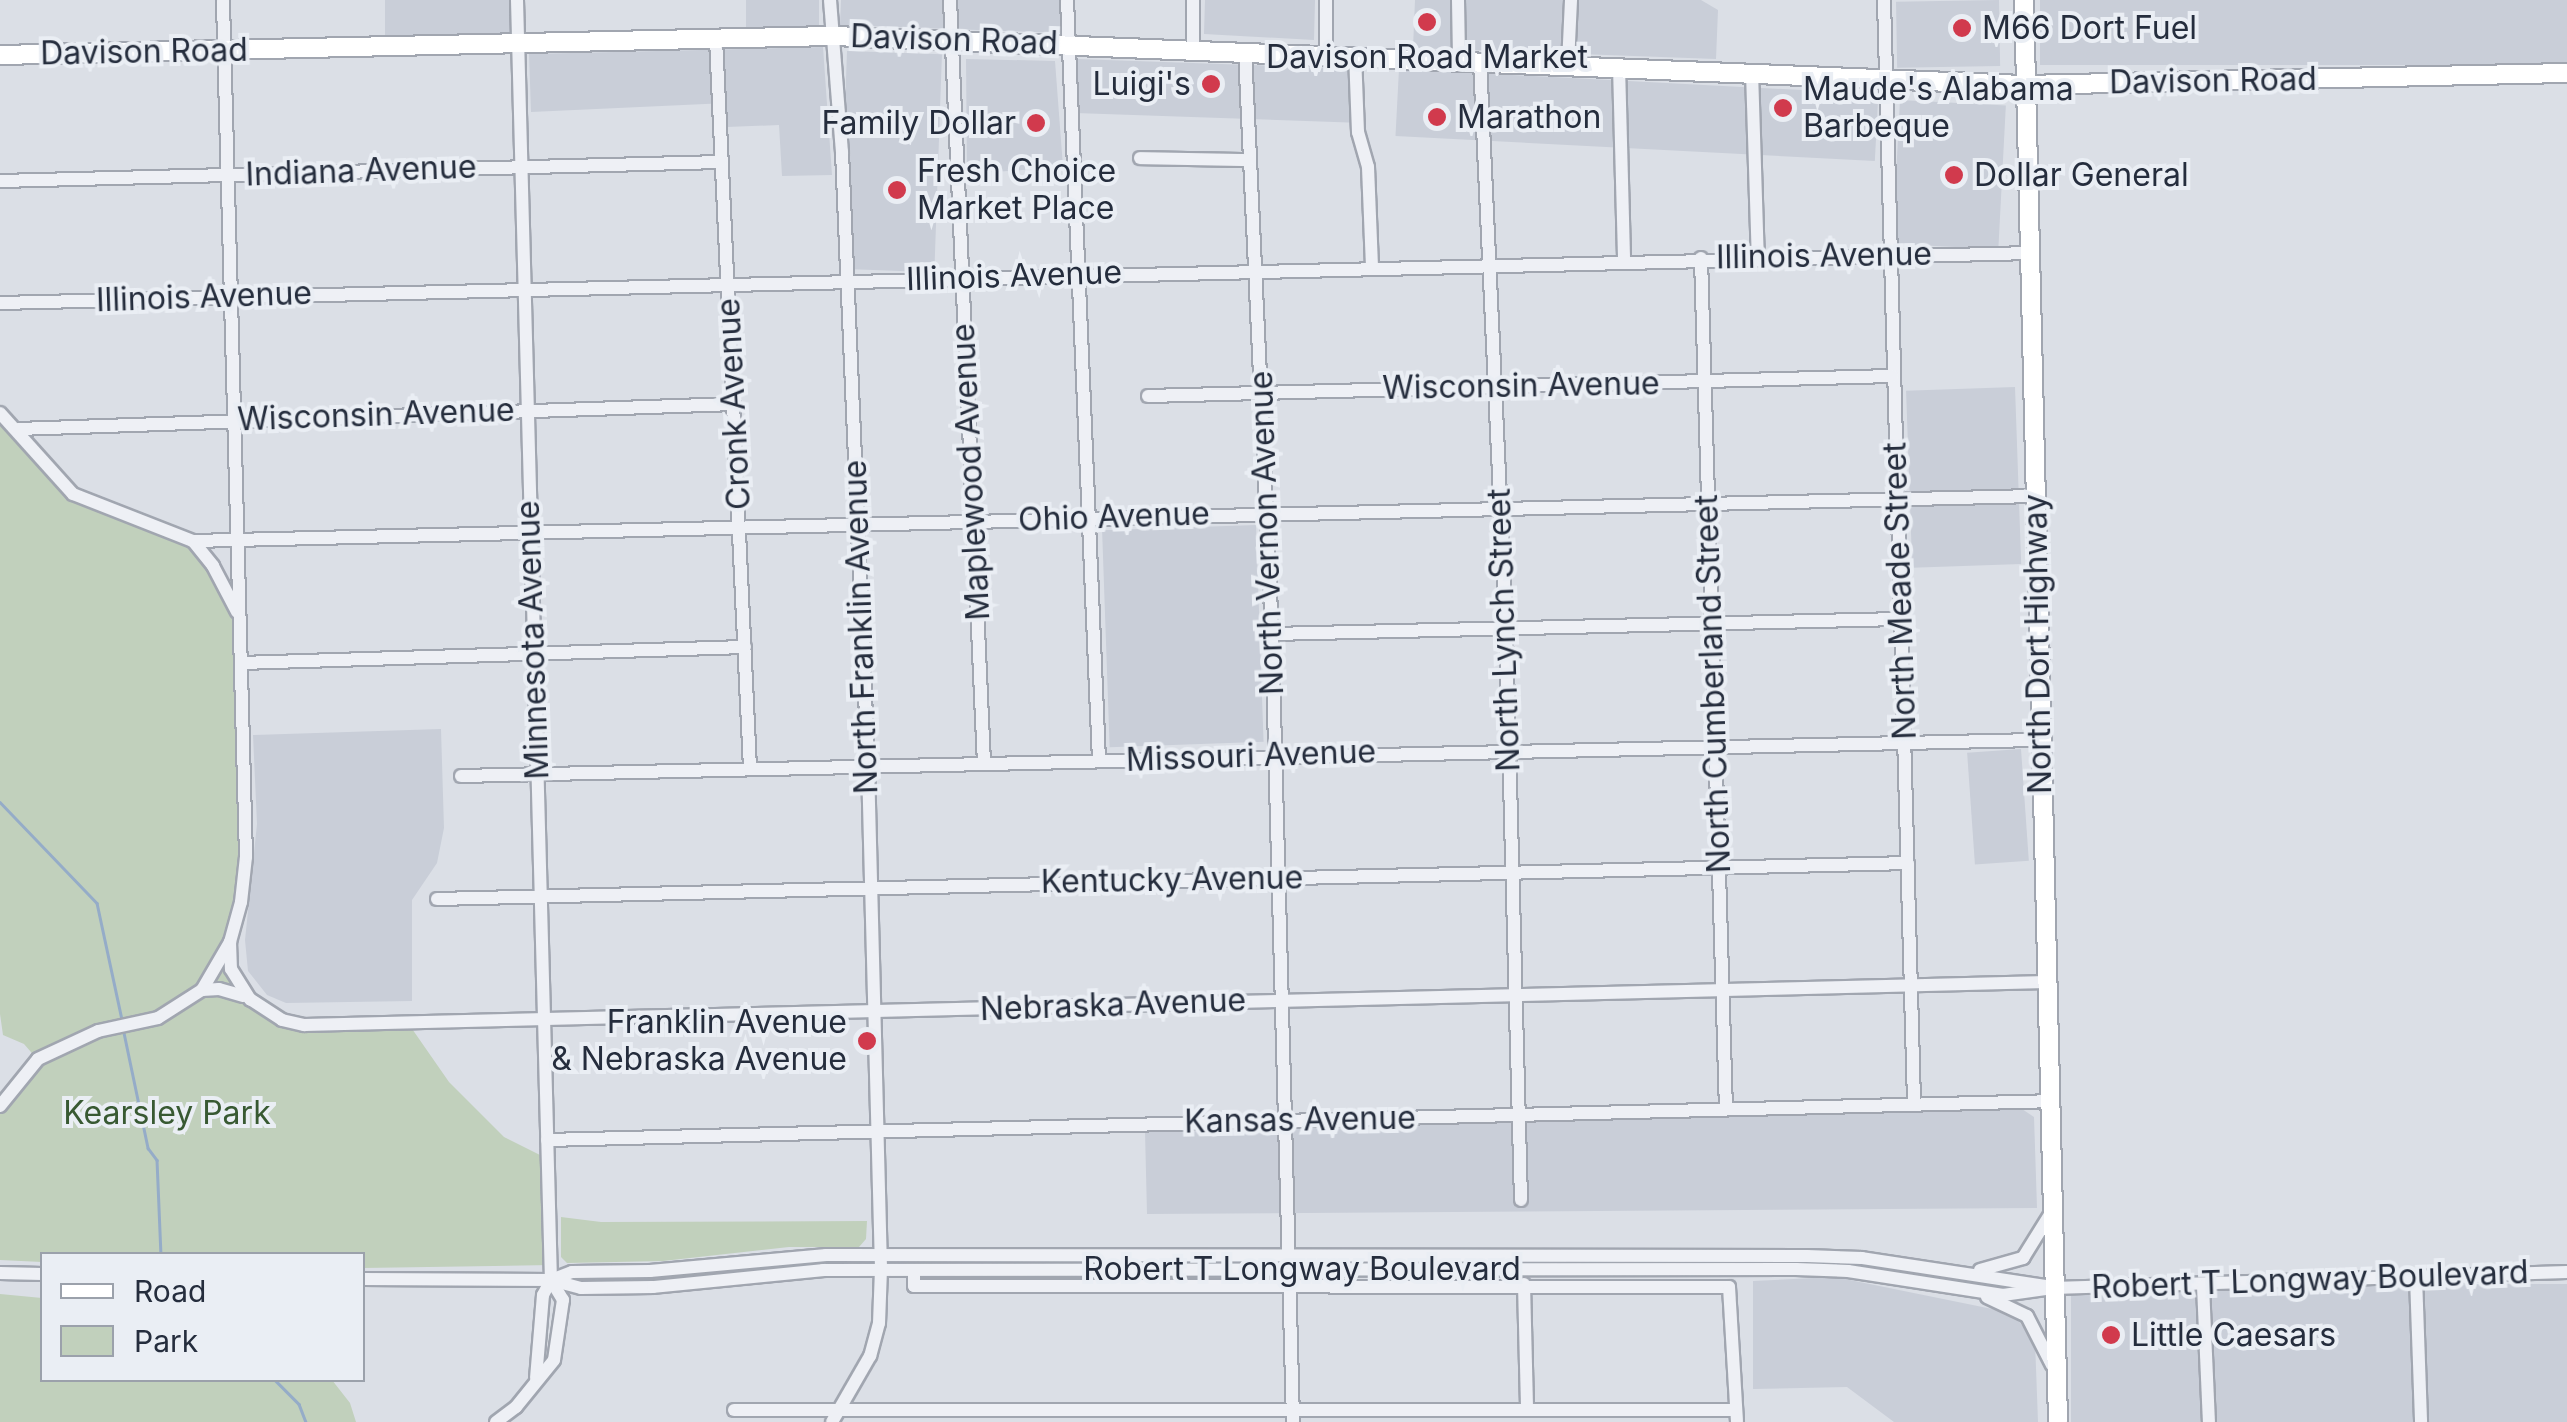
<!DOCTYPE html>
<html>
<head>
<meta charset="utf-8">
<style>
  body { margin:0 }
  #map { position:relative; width:2567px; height:1422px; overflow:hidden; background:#dbdfe6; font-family:Inter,sans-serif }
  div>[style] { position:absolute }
  .built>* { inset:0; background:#c9ced8; transform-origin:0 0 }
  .green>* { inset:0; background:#c1d0bc }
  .stream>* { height:2.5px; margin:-1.25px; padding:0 1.25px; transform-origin:1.25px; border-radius:1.25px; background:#95acc8 }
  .roads { filter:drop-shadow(2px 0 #a1a6b0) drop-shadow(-2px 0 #a1a6b0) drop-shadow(0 2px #a1a6b0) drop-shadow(0 -2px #a1a6b0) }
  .minor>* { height:12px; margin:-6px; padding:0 6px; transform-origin:6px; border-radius:6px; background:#eef0f5 }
  .major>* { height:18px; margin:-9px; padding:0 9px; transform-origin:9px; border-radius:9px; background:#fff }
  .dots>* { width:28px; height:28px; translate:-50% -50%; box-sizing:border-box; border:5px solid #eaeef4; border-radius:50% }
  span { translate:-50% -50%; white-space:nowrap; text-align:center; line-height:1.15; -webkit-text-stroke:8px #eaeef4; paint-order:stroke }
  .poi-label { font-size:32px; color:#252d3d }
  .left { translate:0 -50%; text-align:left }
  .right { translate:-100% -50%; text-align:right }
  .street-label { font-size:32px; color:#252d3d }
  .park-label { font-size:32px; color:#385932 }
  .legend { position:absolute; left:40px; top:1252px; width:325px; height:130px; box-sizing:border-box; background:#eaeef4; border:2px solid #9ba1ab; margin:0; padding:12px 18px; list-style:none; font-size:30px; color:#252d3d }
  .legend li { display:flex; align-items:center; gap:20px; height:50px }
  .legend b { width:50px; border:2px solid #9ba1ab }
</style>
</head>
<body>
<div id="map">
  <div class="built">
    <div style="left:385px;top:0;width:126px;height:36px"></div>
    <div style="left:746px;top:0;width:73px;height:27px"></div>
    <div style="clip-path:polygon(841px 0,1060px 0,1061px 33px,840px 25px)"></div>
    <div style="clip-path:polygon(1205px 0,1315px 0,1314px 40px,1204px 34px)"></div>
    <div style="clip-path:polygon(1415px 0,1701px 0,1718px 10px,1716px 59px,1413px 48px)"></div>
    <div style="left:1999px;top:0;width:66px;height:103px;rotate:89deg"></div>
    <div style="left:2040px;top:0;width:527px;height:65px"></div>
    <div style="clip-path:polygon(823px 47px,832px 175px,782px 176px,779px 125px,727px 127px,727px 103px,531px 112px,529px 54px)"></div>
    <div style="left:847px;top:51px;width:95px;height:218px;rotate:2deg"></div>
    <div style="clip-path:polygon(966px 59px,1055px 61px,1063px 167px,967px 174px)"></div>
    <div style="left:1077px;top:59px;width:274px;height:54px;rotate:2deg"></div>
    <div style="left:1399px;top:69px;width:480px;height:67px;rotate:3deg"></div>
    <div style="left:1900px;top:100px;width:106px;height:144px;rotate:3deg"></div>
    <div style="left:2015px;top:387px;width:177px;height:109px;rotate:88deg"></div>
    <div style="left:1256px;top:525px;width:217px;height:154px;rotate:88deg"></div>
    <div style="clip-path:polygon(441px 729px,444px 828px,437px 863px,412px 900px,412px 1001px,286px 1003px,267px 995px,248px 971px,245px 940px,257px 824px,253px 735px)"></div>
    <div style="left:2021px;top:749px;width:112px;height:54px;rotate:86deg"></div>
    <div style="clip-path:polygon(2022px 1109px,2034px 1117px,2037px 1208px,1147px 1214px,1145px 1131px)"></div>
    <div style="clip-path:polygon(1835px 1277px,2012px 1313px,2035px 1341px,2038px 1422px,1894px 1422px,1847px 1387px,1753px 1389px,1753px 1281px)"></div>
    <div style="left:2567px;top:1284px;width:138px;height:496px;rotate:90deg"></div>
  </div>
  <div class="green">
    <div style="clip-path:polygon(0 413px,73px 494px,193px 541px,240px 618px,246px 857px,230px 942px,238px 985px,282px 1020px,408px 1023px,449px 1082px,504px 1137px,548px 1159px,551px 1265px,363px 1268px,362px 1254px,42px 1254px,42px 1262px,0 1260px,0 1112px,10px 1090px,37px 1059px,24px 1044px,3px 1035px,0 1014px)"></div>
    <div style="clip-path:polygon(561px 1217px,601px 1222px,867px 1221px,866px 1239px,859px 1247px,789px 1247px,663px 1261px,567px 1263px,561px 1257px)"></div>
    <div style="clip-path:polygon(0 1294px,42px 1298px,42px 1380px,332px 1380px,350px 1403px,356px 1422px,0 1422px)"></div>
  </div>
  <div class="stream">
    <div style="left:0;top:802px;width:140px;rotate:46.2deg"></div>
    <div style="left:97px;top:903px;width:120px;rotate:77.9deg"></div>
    <div style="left:123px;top:1028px;width:123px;rotate:78.2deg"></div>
    <div style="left:148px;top:1148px;width:15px;rotate:53deg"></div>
    <div style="left:157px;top:1160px;width:94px;rotate:87.6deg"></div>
    <div style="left:275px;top:1380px;width:34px;rotate:45deg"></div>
    <div style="left:299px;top:1404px;width:19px;rotate:69deg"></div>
  </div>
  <div class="roads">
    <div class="minor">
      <div style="left:517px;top:0;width:1280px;rotate:88.48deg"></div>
      <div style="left:551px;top:1280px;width:17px;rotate:118deg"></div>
      <div style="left:543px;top:1295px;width:83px;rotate:94.8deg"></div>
      <div style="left:830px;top:0;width:152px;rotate:85.5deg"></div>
      <div style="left:842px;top:152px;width:614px;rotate:87.57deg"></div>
      <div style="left:868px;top:765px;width:504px;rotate:88.52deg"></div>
      <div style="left:881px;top:1269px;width:54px;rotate:92.1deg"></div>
      <div style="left:879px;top:1323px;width:34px;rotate:105deg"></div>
      <div style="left:870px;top:1356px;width:76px;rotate:119.9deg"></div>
      <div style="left:950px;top:0;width:764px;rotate:87.45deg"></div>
      <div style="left:1067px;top:0;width:761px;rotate:87.59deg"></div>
      <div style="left:1193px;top:0;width:48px;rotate:90deg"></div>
      <div style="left:1326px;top:0;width:53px;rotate:90deg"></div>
      <div style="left:1458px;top:0;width:59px;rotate:89deg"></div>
      <div style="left:1884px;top:0;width:1104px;rotate:88.44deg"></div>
      <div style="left:716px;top:39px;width:730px;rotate:87.33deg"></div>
      <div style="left:1245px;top:51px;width:584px;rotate:87.35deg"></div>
      <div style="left:1272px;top:634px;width:788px;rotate:88.47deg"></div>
      <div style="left:1355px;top:54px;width:78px;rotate:87.8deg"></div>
      <div style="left:1358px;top:132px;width:36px;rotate:74deg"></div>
      <div style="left:1368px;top:167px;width:100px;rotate:87.7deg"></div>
      <div style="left:1480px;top:61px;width:568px;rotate:87.37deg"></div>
      <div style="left:1506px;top:628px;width:572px;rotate:88.5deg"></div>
      <div style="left:1568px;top:64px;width:64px;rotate:-87.3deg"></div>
      <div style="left:1619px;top:66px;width:195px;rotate:88.5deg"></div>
      <div style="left:1752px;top:72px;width:186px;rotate:88.2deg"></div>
      <div style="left:1140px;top:158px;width:109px;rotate:1.1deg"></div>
      <div style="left:0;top:181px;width:721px;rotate:-1.51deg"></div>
      <div style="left:1701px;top:258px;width:851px;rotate:88.32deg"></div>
      <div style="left:0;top:303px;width:2029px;rotate:-1.41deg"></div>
      <div style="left:1148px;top:396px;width:745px;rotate:-1.54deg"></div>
      <div style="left:0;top:413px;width:109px;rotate:48deg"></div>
      <div style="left:73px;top:494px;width:129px;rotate:21.4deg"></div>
      <div style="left:193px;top:541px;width:32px;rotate:51deg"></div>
      <div style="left:213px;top:566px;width:52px;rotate:62.4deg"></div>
      <div style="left:18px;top:429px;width:716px;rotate:-2deg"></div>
      <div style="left:193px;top:541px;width:1842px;rotate:-1.4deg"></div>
      <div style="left:1272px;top:634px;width:629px;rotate:-1.37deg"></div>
      <div style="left:241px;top:663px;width:504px;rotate:-1.82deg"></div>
      <div style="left:461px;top:776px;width:1579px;rotate:-1.31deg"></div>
      <div style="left:437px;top:899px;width:1471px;rotate:-1.4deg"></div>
      <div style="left:230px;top:942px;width:27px;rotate:88deg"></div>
      <div style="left:231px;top:969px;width:36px;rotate:58deg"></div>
      <div style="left:250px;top:999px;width:38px;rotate:33deg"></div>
      <div style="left:282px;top:1020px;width:23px;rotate:13deg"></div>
      <div style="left:304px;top:1025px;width:1743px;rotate:-1.41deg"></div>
      <div style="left:202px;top:990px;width:17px;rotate:-3deg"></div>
      <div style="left:219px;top:989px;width:25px;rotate:16deg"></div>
      <div style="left:0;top:1106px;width:60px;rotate:-51deg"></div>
      <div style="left:38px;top:1059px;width:66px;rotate:-25deg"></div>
      <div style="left:98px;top:1031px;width:61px;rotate:-12.2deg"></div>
      <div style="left:158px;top:1018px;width:52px;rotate:-32.5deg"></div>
      <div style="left:202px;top:990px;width:56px;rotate:-59.7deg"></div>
      <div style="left:230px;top:942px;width:41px;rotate:-74.6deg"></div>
      <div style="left:241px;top:902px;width:45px;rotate:-83.7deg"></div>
      <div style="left:246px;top:857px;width:857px;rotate:-91.54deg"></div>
      <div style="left:547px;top:1140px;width:1506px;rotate:-1.48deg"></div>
      <div style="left:914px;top:1270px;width:16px;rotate:90deg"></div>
      <div style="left:914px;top:1286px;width:815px;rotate:0.07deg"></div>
      <div style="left:1729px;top:1287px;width:135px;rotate:86.6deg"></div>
      <div style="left:1980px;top:1270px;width:45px;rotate:-15.6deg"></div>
      <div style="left:2023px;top:1258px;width:49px;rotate:-58.2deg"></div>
      <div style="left:0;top:1273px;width:42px;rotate:1.4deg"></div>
      <div style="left:2416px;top:1277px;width:145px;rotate:88deg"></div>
      <div style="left:362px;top:1279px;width:189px;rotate:0.3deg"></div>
      <div style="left:551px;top:1280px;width:22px;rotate:-21deg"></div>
      <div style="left:572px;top:1272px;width:78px;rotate:-0.7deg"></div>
      <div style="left:650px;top:1271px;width:177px;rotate:-5.2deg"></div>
      <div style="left:826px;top:1255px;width:981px;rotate:0.06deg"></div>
      <div style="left:1807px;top:1256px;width:55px;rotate:2.1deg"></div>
      <div style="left:1862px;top:1258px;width:191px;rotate:8.7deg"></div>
      <div style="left:551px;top:1280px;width:31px;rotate:15deg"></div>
      <div style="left:581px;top:1288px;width:72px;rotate:-0.8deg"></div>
      <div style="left:653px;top:1287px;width:171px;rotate:-5.7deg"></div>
      <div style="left:823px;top:1270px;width:973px;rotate:-0.06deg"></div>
      <div style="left:1796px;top:1269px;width:52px;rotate:2.2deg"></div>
      <div style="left:1848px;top:1271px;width:157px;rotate:8.8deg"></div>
      <div style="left:2003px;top:1295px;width:50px;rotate:-8deg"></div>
      <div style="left:2053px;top:1288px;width:514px;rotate:-1.78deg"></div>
      <div style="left:1524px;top:1284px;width:126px;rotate:88.6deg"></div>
      <div style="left:2203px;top:1286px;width:136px;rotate:87.5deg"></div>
      <div style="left:1987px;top:1297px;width:44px;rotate:25.4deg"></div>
      <div style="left:2027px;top:1316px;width:55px;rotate:63deg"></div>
      <div style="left:734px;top:1410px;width:1001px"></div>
      <div style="left:496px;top:1422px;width:25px;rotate:-37deg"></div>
      <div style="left:516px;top:1407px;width:60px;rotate:-51deg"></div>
      <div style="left:554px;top:1360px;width:61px;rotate:-81.5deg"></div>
      <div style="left:563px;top:1300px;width:23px;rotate:-121deg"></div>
    </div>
    <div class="major">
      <div style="left:2024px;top:0;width:1422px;rotate:88.63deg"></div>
      <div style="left:0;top:55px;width:834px;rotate:-1.31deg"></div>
      <div style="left:834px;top:36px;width:1191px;rotate:2.36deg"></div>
      <div style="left:2024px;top:85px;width:543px;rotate:-1.27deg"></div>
    </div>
  </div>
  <div class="dots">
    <div style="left:1427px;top:22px;background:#d13a4d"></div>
    <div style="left:1962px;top:28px;background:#d13a4d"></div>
    <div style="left:1211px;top:84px;background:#d13a4d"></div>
    <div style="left:1783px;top:108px;background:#d13a4d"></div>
    <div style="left:1437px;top:117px;background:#d13a4d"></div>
    <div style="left:1036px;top:123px;background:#d13a4d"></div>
    <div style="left:1954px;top:175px;background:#d13a4d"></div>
    <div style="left:897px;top:190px;background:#d13a4d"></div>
    <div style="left:867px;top:1041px;background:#d13a4d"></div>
    <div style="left:2111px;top:1335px;background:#d13a4d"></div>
  </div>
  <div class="poi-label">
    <span class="left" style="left:1982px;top:28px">M66 Dort Fuel</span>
    <span style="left:1427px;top:57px">Davison Road Market</span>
    <span class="right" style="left:1191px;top:84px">Luigi's</span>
    <span class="left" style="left:1803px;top:108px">Maude's Alabama<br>Barbeque</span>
    <span class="left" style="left:1457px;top:117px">Marathon</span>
    <span class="right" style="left:1016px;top:123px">Family Dollar</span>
    <span class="left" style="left:917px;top:190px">Fresh Choice<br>Market Place</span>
    <span class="left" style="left:1974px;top:175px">Dollar General</span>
    <span class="right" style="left:847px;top:1041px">Franklin Avenue<br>&amp; Nebraska Avenue</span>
    <span class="left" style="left:2131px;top:1335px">Little Caesars</span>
  </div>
  <div class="street-label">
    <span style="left:954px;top:40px;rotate:2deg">Davison Road</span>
    <span style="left:144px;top:52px;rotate:-1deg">Davison Road</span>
    <span style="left:2213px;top:81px;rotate:-1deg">Davison Road</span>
    <span style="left:361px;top:171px;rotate:-2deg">Indiana Avenue</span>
    <span style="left:1824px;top:256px;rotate:-1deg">Illinois Avenue</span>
    <span style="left:1014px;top:276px;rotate:-2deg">Illinois Avenue</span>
    <span style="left:204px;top:297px;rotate:-2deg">Illinois Avenue</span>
    <span style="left:1521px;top:386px;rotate:-1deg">Wisconsin Avenue</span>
    <span style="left:734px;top:404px;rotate:-93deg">Cronk Avenue</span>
    <span style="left:376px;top:415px;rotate:-2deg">Wisconsin Avenue</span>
    <span style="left:971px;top:472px;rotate:-93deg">Maplewood Avenue</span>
    <span style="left:1114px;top:517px;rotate:-2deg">Ohio Avenue</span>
    <span style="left:1267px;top:533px;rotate:-92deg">North Vernon Avenue</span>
    <span style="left:1900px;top:591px;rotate:-92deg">North Meade Street</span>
    <span style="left:861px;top:627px;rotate:-92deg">North Franklin Avenue</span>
    <span style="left:1504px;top:630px;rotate:-92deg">North Lynch Street</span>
    <span style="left:533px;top:640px;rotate:-92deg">Minnesota Avenue</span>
    <span style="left:2038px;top:644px;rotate:-91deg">North Dort Highway</span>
    <span style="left:1713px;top:684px;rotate:-92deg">North Cumberland Street</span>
    <span style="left:1251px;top:756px;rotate:-2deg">Missouri Avenue</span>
    <span style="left:1172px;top:880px;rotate:-1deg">Kentucky Avenue</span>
    <span style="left:1113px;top:1005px;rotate:-2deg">Nebraska Avenue</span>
    <span style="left:1300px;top:1120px;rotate:-1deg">Kansas Avenue</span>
    <span style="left:1302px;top:1269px">Robert T Longway Boulevard</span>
    <span style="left:2310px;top:1280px;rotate:-2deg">Robert T Longway Boulevard</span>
  </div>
  <div class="park-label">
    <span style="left:167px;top:1113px">Kearsley Park</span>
  </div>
  <ul class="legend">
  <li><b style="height:12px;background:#fff"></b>Road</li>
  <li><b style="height:28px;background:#c1d0bc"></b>Park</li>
  </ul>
</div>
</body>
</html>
